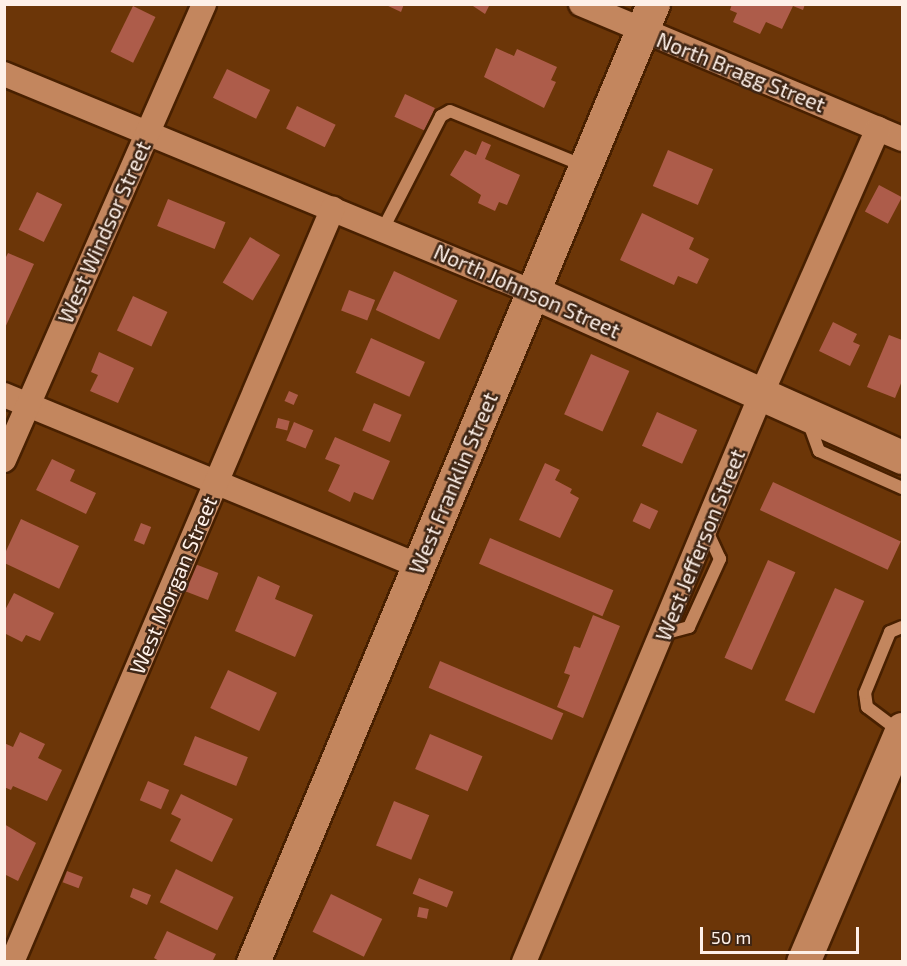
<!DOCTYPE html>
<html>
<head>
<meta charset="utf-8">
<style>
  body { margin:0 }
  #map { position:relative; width:907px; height:966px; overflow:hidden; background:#6c3608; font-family:"Exo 2",sans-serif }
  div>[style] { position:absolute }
  .building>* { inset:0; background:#ad5c4a; transform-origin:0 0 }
  .roads { filter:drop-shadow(2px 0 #482000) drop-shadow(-2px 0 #482000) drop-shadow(0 2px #482000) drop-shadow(0 -2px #482000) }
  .lane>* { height:12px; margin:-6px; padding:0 6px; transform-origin:6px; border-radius:6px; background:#c3865e }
  .street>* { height:24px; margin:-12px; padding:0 12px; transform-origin:12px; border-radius:12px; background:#c3865e }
  .secondary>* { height:33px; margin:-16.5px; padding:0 16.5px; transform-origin:16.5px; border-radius:16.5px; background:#c3865e }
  span { translate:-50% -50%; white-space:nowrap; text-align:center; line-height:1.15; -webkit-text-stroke:5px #3f2615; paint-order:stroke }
  .street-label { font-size:21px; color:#fef0e8 }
  .frame { position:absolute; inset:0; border:6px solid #fef0e8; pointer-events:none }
  .scale { position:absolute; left:700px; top:927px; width:159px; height:27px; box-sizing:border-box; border:3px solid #fef0e8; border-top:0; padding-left:8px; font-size:18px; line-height:21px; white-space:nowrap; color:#fef0e8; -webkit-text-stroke:4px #3f2615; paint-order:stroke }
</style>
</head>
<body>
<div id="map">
  <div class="building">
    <div style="clip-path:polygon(384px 4px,404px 4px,401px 12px)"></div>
    <div style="clip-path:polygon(470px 4px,490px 4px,485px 14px)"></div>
    <div style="clip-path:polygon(732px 4px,805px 4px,803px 10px,793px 6px,782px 29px,766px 22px,760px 34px,733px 22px,737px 13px,730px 10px)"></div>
    <div style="left:133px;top:6px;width:25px;height:51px;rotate:26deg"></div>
    <div style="clip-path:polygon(496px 48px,514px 56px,517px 49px,557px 67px,551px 80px,556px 82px,544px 108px,484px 77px)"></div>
    <div style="left:227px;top:69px;width:48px;height:32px;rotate:26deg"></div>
    <div style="left:405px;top:94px;width:33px;height:25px;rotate:25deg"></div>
    <div style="left:297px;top:106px;width:43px;height:25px;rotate:26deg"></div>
    <div style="clip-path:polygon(482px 141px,491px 145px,485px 159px,520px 175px,507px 205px,499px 202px,495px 211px,478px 203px,481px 195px,450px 175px,465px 150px,476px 155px)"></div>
    <div style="left:668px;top:150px;width:49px;height:39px;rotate:23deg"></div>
    <div style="left:879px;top:185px;width:26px;height:30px;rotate:28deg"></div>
    <div style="left:37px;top:192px;width:28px;height:42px;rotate:26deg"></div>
    <div style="left:168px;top:199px;width:62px;height:29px;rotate:22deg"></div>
    <div style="clip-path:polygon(642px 213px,694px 238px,689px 249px,709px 259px,697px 284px,678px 276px,674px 285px,620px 260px)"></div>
    <div style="left:250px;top:237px;width:35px;height:53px;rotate:31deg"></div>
    <div style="clip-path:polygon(8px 253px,34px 264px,4px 330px,4px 261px)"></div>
    <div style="left:394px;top:271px;width:70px;height:43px;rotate:25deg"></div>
    <div style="left:349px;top:290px;width:28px;height:22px;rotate:21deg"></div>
    <div style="left:133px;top:296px;width:38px;height:38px;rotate:25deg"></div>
    <div style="clip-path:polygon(833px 322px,857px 334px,853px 342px,860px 345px,850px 366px,819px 351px)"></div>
    <div style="clip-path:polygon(889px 335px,902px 340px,902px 381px,895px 398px,867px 387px)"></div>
    <div style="left:371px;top:338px;width:59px;height:38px;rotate:24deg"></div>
    <div style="clip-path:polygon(99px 352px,134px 368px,118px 403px,90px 391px,98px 375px,91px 372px)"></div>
    <div style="left:591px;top:354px;width:42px;height:66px;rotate:24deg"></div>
    <div style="left:289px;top:391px;width:10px;height:11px;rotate:24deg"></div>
    <div style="left:374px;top:403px;width:30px;height:30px;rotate:23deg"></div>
    <div style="left:657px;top:412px;width:44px;height:37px;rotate:24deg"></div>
    <div style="left:278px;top:418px;width:12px;height:10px;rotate:14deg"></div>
    <div style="left:294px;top:422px;width:21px;height:20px;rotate:23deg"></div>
    <div style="clip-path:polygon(335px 437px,390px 461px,373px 500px,354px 492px,350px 502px,328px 491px,340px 465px,325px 459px)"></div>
    <div style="clip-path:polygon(52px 459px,75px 470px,70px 481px,96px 493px,86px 514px,36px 490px)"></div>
    <div style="clip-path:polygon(545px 463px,560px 470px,555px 480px,572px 489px,570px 493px,579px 498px,560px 538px,519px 520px)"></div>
    <div style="left:773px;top:482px;width:141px;height:31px;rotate:25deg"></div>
    <div style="left:641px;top:503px;width:19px;height:20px;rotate:25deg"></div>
    <div style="left:21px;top:519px;width:64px;height:47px;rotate:25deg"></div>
    <div style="left:141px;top:523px;width:11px;height:19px;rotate:22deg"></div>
    <div style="left:490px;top:538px;width:134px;height:28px;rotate:23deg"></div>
    <div style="left:768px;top:560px;width:30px;height:107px;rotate:24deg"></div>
    <div style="left:195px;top:564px;width:25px;height:29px;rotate:21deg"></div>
    <div style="clip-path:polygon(258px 576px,280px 586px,275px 599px,313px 615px,295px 657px,235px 631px)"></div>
    <div style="left:835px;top:588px;width:32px;height:123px;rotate:24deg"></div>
    <div style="clip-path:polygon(14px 593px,54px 613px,40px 641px,26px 635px,22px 642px,4px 633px,4px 612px)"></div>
    <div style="clip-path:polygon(593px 615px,620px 626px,583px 718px,557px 707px,570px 675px,564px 673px,574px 646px,580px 648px)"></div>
    <div style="left:440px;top:661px;width:134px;height:29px;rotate:23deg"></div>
    <div style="left:228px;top:670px;width:54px;height:42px;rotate:25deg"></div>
    <div style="clip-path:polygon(20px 732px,45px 744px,38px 758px,62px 770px,47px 801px,13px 786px,11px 790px,4px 787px,4px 743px,13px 747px)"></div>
    <div style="left:430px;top:734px;width:57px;height:38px;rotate:23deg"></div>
    <div style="left:195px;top:736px;width:57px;height:31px;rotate:22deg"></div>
    <div style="left:148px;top:781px;width:23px;height:21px;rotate:23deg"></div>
    <div style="clip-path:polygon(181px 794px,233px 819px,212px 862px,170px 841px,181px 819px,171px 814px)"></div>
    <div style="left:394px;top:801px;width:38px;height:48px;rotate:22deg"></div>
    <div style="clip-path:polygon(4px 824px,36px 843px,18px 881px,4px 874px)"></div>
    <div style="left:176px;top:869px;width:64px;height:37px;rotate:26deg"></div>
    <div style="left:67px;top:871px;width:17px;height:12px;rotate:21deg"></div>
    <div style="left:419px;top:878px;width:37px;height:17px;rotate:22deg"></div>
    <div style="clip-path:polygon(133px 888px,151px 895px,147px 905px,130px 897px)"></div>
    <div style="left:331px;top:894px;width:57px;height:42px;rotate:26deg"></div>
    <div style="left:419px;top:907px;width:10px;height:10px;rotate:11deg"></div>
    <div style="clip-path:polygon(167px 931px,216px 954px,212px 962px,161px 962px,154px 958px)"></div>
  </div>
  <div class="roads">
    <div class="lane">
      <div style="left:383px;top:229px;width:127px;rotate:-62.8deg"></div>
      <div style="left:441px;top:116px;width:10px;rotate:-29deg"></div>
      <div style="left:450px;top:111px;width:145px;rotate:22.3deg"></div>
      <div style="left:808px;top:421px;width:32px;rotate:70deg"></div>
      <div style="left:819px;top:451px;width:91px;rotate:24deg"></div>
      <div style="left:663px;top:634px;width:27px;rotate:-15deg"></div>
      <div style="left:689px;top:627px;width:75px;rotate:-65.5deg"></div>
      <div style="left:720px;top:559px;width:31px;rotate:-115deg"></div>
      <div style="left:899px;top:731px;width:40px;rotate:-143deg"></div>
      <div style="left:867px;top:707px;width:14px;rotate:-98deg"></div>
      <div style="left:865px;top:693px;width:66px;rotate:-67.7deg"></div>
      <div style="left:890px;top:632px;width:13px;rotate:-23deg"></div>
    </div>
    <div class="street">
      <div style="left:581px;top:4px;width:348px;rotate:22.8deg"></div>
      <div style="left:4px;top:74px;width:572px;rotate:22.4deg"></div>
      <div style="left:4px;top:395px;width:449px;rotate:22.4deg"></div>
      <div style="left:4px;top:460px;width:498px;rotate:-66.3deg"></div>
      <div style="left:12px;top:962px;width:819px;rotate:-66.94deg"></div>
      <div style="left:524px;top:962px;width:615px;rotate:-67.32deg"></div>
      <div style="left:761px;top:395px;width:291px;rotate:-66.3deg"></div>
    </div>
    <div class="secondary">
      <div style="left:533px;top:292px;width:404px;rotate:24.1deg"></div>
      <div style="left:253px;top:962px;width:1038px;rotate:-67.34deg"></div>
      <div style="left:803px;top:962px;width:253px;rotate:-67deg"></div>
    </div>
  </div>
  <div class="street-label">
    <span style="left:741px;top:72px;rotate:22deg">North Bragg Street</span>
    <span style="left:104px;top:232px;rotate:-66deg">West Windsor Street</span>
    <span style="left:527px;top:291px;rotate:24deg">North Johnson Street</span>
    <span style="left:453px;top:483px;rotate:-67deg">West Franklin Street</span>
    <span style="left:700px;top:545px;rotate:-68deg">West Jefferson Street</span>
    <span style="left:173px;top:585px;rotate:-67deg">West Morgan Street</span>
  </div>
  <div class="frame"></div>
  <div class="scale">50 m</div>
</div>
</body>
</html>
